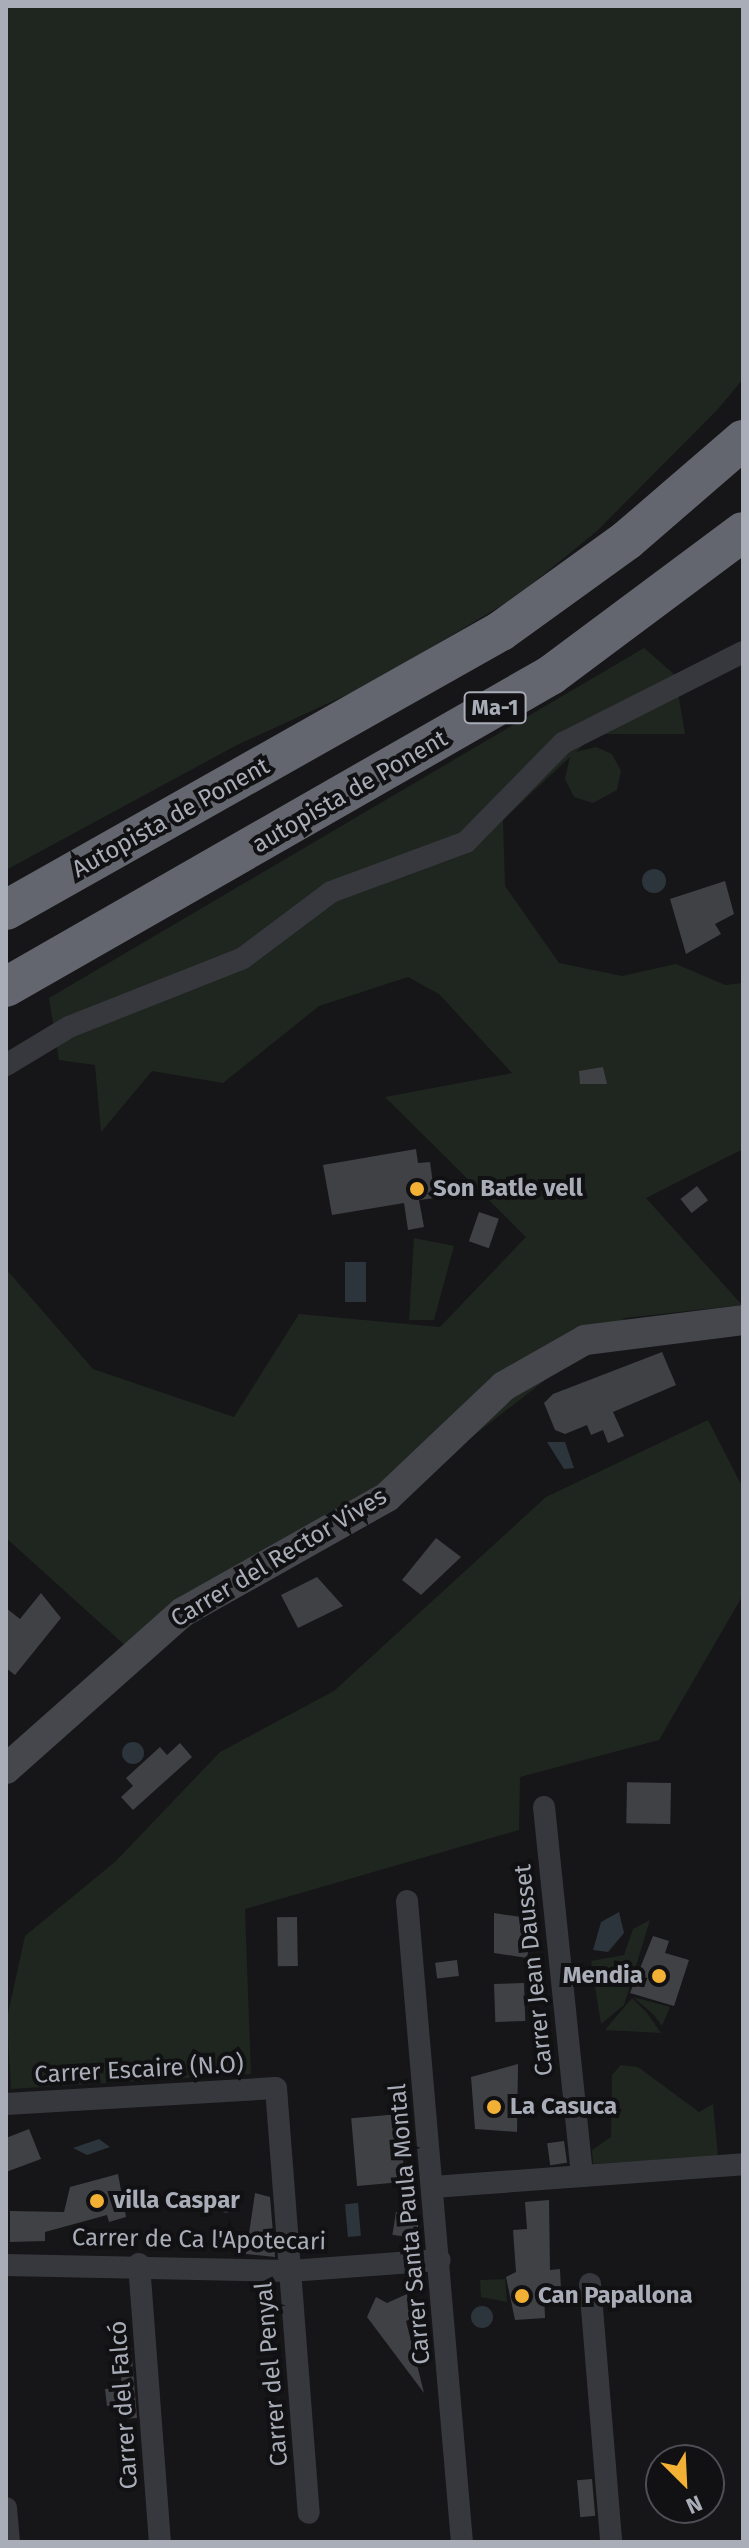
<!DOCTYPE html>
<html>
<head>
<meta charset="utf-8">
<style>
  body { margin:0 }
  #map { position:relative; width:749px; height:2548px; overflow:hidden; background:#161618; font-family:"Fira Sans",sans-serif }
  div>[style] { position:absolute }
  .green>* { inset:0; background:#1e261f }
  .water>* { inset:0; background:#2c353c; transform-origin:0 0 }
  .round { border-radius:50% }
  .building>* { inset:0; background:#404145; transform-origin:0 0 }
  .street>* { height:22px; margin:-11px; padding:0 11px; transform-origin:11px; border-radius:11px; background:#37383d }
  .secondary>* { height:30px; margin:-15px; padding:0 15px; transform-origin:15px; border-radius:15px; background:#45474d }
  .highway>* { height:40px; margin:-20px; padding:0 20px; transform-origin:20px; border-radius:20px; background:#63666e }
  .dots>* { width:22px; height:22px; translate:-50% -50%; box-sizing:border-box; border:4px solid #111113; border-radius:50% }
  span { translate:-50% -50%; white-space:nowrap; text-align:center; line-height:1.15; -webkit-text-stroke:8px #111113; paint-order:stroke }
  .shield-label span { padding:2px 6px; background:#111113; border:2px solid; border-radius:6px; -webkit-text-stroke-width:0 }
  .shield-label { font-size:22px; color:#a8adb8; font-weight:700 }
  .street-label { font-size:24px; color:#a8adb8 }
  .poi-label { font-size:24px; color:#a8adb8; font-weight:700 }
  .left { translate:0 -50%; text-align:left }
  .right { translate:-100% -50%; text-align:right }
  .frame { position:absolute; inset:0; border:8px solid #a8adb8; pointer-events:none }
  .north { position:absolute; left:645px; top:2444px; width:80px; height:80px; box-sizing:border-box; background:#111113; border:2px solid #4d4f55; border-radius:50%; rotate:156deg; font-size:22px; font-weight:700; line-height:32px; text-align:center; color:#a8adb8 }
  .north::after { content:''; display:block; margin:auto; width:28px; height:36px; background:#f2b134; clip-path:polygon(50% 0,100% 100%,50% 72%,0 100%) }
</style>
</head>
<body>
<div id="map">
  <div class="green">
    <div style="clip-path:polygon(6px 6px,743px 6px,743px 379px,718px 409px,597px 531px,516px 597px,366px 686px,237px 745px,6px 870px)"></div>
    <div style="clip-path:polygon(644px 648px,675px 675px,685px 734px,595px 734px,576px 752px,596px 747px,612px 754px,621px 771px,617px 790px,593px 803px,574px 797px,565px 779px,570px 757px,503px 820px,505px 886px,559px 963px,622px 976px,676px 964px,725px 985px,743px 983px,743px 1149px,646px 1198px,742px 1305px,625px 1318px,383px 1506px,139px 1658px,6px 1538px,6px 1269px,93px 1369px,234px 1417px,299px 1314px,440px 1327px,526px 1237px,385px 1097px,512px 1073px,439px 994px,408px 977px,319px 1006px,223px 1083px,152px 1071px,101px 1132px,95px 1065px,59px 1060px,49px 998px)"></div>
    <div style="clip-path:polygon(414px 1238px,454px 1246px,434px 1320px,409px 1320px)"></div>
    <div style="clip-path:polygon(708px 1420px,743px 1488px,743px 1595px,659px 1740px,520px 1777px,519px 1830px,245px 1909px,251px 2074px,11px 2089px,7px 2018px,25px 1936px,116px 1861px,220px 1752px,334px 1691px,546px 1497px)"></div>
    <div style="clip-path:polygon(650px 1920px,624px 2005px,601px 2024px,591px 1961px,624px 1955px,633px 1929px)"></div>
    <div style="clip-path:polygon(633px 1997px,670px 2007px,662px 2026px,653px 2014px)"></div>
    <div style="clip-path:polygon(632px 1998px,647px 2013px,661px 2033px,605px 2030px)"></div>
    <div style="clip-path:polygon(621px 2065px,638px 2067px,699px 2112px,713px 2104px,718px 2156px,593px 2164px,592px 2150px,611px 2137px,612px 2075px)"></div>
    <div style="clip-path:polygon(505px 2279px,507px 2302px,481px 2297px,480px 2280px)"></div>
  </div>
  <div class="water">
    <div class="round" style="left:642px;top:869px;width:24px;height:24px"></div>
    <div style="left:345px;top:1262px;width:21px;height:40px"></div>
    <div style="clip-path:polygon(547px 1442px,565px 1442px,574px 1468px,564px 1469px)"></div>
    <div class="round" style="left:122px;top:1742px;width:22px;height:22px"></div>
    <div style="clip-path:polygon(619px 1912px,624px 1933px,608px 1952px,593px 1950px,601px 1922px)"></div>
    <div style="clip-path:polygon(99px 2139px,110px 2147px,87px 2155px,73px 2148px)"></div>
    <div class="round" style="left:216px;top:2193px;width:20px;height:20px"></div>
    <div style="left:358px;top:2203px;width:33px;height:13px;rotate:85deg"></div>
    <div class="round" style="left:471px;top:2306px;width:22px;height:22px"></div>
  </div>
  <div class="building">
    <div style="clip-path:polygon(725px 881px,734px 914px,715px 924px,721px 934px,686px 954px,670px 899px)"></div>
    <div style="clip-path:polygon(603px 1067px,607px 1084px,580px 1084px,579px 1071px)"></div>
    <div style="clip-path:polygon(416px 1149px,418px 1163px,430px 1162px,435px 1198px,419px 1200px,424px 1227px,408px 1230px,404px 1203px,332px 1215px,323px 1165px)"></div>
    <div style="left:697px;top:1186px;width:18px;height:21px;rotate:52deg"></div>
    <div style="left:479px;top:1212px;width:21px;height:31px;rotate:19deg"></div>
    <div style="clip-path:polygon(662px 1352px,676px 1385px,613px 1412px,624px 1436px,608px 1443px,603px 1430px,591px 1435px,587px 1425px,565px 1434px,555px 1430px,544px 1403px,553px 1394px)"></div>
    <div style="clip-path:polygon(436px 1538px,461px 1557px,421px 1595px,402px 1580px)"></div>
    <div style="clip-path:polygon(317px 1577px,343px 1606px,298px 1628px,281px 1595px)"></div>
    <div style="clip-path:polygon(41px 1593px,61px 1618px,15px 1675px,6px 1668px,6px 1608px,20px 1619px)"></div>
    <div style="clip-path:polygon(180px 1743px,192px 1757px,133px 1810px,121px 1797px,133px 1786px,126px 1778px,160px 1747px,167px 1755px)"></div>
    <div style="left:671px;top:1783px;width:41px;height:44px;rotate:91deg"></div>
    <div style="clip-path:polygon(494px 1913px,534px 1919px,527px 1958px,494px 1953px)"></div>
    <div style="left:297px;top:1917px;width:49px;height:20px;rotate:89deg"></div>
    <div style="clip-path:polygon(653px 1936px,669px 1941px,665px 1953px,689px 1960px,674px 2006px,630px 1993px)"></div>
    <div style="left:457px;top:1960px;width:16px;height:22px;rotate:83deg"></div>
    <div style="left:524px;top:1983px;width:38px;height:30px;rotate:88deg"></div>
    <div style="clip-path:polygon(518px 2064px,517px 2132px,475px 2129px,471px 2077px)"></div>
    <div style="left:399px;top:2114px;width:68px;height:48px;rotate:85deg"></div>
    <div style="clip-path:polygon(29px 2129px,41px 2159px,6px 2172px,6px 2138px)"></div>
    <div style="left:564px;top:2141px;width:22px;height:17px;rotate:82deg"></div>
    <div style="clip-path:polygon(118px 2174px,126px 2217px,109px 2222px,107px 2215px,45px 2232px,45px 2241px,10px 2242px,10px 2211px,64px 2212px,70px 2187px)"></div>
    <div style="clip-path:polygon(255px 2193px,270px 2197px,275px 2257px,246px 2254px)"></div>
    <div style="clip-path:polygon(549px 2200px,550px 2270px,560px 2269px,561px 2290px,544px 2290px,545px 2318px,515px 2320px,506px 2277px,516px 2272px,513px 2230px,527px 2229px,525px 2202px)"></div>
    <div style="left:396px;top:2212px;width:24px;height:23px;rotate:9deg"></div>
    <div style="clip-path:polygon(407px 2294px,416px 2317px,406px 2321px,424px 2393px,367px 2317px,376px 2297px,387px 2303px)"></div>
    <div style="clip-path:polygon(131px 2345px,137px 2418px,123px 2419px,122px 2405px,107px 2406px,105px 2389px,122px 2387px,118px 2347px)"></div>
    <div style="left:592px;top:2479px;width:37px;height:15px;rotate:85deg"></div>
  </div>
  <div class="street">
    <div style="left:6px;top:1065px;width:74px;rotate:-31.1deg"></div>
    <div style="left:69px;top:1027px;width:187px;rotate:-21.6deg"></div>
    <div style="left:243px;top:958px;width:110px;rotate:-36.9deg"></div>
    <div style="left:331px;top:892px;width:144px;rotate:-20.3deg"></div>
    <div style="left:466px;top:842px;width:139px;rotate:-45.6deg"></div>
    <div style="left:563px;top:743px;width:202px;rotate:-26.8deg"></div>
    <div style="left:544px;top:1807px;width:371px;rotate:84.1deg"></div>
    <div style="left:407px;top:1901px;width:643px;rotate:85.1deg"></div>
    <div style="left:6px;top:2104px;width:270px;rotate:-3.4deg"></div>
    <div style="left:276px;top:2088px;width:426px;rotate:85.6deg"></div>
    <div style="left:433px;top:2187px;width:311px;rotate:-4.2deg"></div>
    <div style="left:139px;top:2264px;width:279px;rotate:85.7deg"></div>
    <div style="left:6px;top:2265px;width:284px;rotate:1.2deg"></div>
    <div style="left:290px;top:2271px;width:150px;rotate:-4.2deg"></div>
    <div style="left:590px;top:2284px;width:259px;rotate:85.3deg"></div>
    <div style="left:6px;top:2508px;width:34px;rotate:85deg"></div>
  </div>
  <div class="secondary">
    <div style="left:6px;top:1769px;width:237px;rotate:-41.6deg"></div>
    <div style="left:183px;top:1612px;width:234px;rotate:-29.4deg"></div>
    <div style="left:387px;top:1497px;width:161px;rotate:-43.5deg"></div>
    <div style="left:504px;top:1386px;width:93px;rotate:-29.6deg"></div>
    <div style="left:585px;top:1340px;width:159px;rotate:-7.2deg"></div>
  </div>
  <div class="highway">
    <div style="left:6px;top:910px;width:568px;rotate:-29.41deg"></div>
    <div style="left:501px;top:631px;width:155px;rotate:-35.8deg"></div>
    <div style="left:627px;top:540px;width:153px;rotate:-40.8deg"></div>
    <div style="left:6px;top:987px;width:628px;rotate:-29.79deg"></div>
    <div style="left:551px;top:675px;width:239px;rotate:-36.7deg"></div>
  </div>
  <div class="dots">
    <div style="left:417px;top:1189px;background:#f2b134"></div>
    <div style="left:659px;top:1976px;background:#f2b134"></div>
    <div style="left:494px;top:2107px;background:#f2b134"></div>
    <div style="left:97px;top:2201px;background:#f2b134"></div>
    <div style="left:522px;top:2296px;background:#f2b134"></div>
  </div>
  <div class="shield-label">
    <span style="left:495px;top:708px">Ma-1</span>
  </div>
  <div class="street-label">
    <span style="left:350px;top:792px;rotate:-30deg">autopista de Ponent</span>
    <span style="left:171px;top:818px;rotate:-29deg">Autopista de Ponent</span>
    <span style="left:279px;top:1558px;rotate:-31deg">Carrer del Rector Vives</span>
    <span style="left:534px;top:1970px;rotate:-96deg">Carrer Jean Dausset</span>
    <span style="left:139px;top:2070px;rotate:-3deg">Carrer Escaire (N.O)</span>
    <span style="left:410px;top:2224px;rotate:-95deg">Carrer Santa Paula Montal</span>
    <span style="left:199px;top:2240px;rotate:1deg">Carrer de Ca l'Apotecari</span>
    <span style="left:272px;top:2374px;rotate:-95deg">Carrer del Penyal</span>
    <span style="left:124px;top:2405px;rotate:-94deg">Carrer del Falcó</span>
  </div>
  <div class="poi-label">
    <span class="left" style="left:433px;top:1189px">Son Batle vell</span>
    <span class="right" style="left:643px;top:1976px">Mendia</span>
    <span class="left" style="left:510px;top:2107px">La Casuca</span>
    <span class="left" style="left:113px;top:2201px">villa Caspar</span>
    <span class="left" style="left:538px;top:2296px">Can Papallona</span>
  </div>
  <div class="frame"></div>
  <div class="north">N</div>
</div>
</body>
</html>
